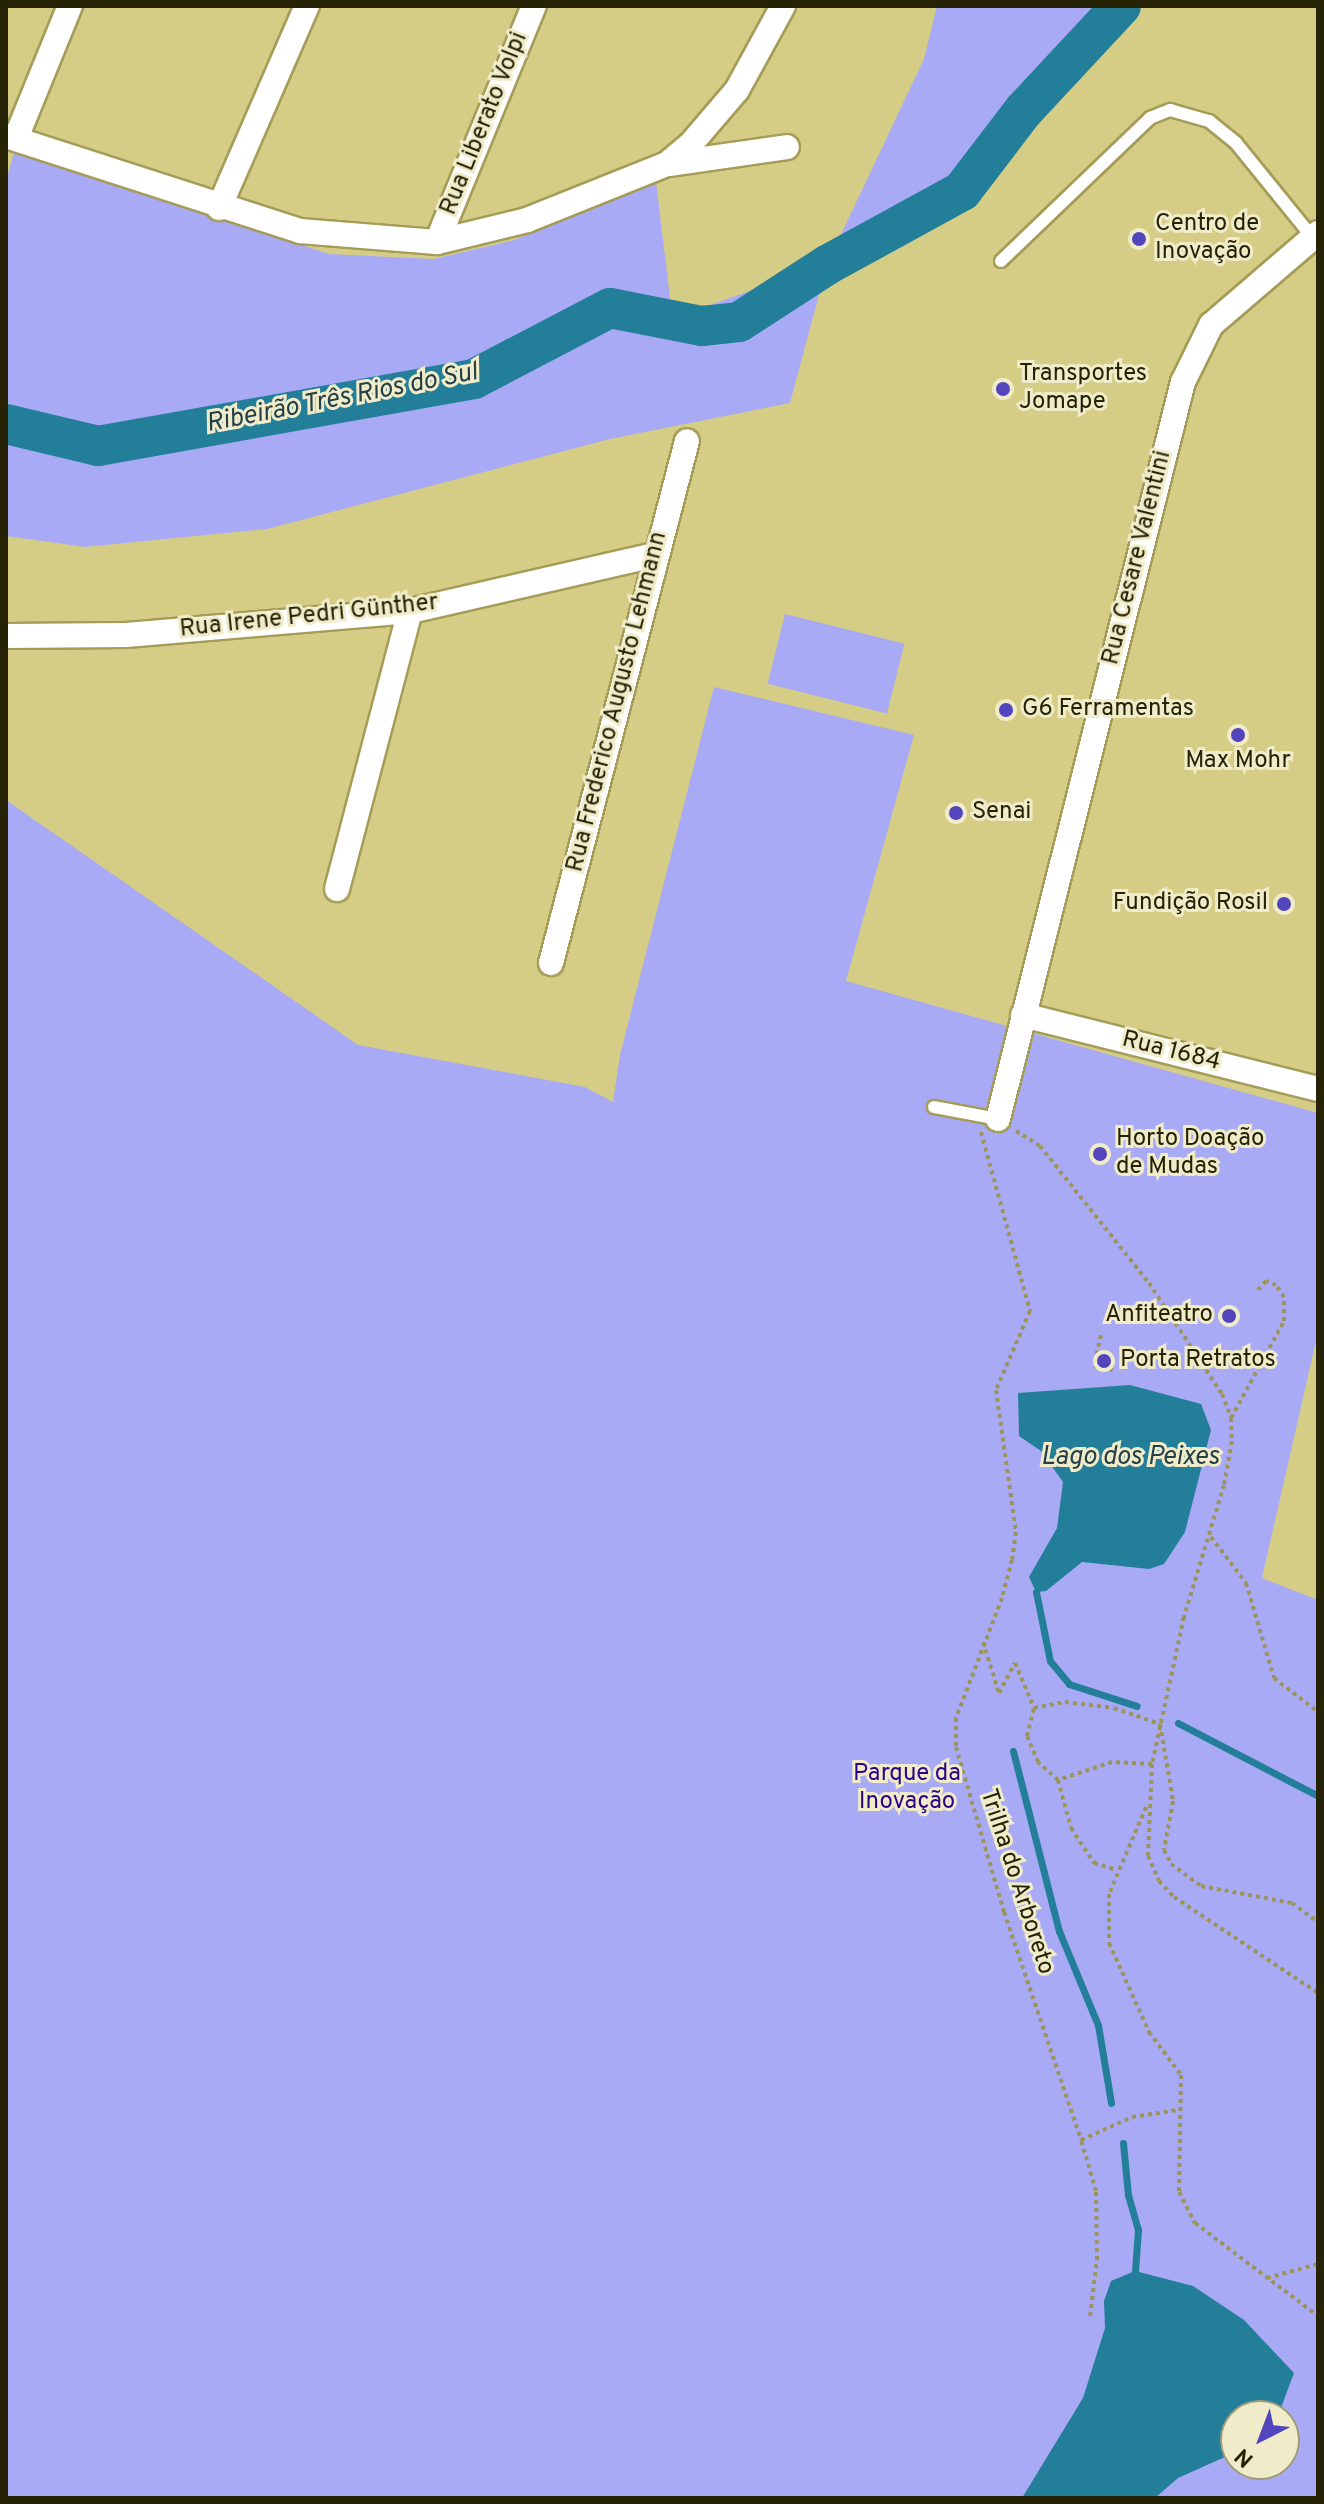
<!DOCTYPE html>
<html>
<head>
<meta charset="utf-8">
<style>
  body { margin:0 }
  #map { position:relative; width:1324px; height:2504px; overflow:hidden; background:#d5cd86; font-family:Overpass,sans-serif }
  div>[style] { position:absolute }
  .green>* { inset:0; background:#a8aaf6; transform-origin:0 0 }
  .water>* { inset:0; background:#227e99 }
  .stream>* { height:7px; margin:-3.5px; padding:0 3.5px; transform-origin:3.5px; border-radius:3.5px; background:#227e99 }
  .river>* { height:40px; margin:-20px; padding:0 20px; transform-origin:20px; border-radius:20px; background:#227e99 }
  .path>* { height:4px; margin-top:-2px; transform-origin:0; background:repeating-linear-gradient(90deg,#9b945b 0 4px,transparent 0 8px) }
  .roads { filter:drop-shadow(2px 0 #a59c57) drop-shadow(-2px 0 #a59c57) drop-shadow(0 2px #a59c57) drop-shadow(0 -2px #a59c57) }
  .lane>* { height:12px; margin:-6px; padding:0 6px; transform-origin:6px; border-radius:6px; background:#fff }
  .street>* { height:24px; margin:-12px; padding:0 12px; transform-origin:12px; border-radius:12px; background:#fff }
  .dots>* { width:22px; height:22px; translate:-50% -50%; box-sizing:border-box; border:4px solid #f0ecca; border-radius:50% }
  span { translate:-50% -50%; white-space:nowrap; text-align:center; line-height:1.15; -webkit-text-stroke:6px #f0ecca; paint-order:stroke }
  .street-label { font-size:24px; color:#262205 }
  .poi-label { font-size:24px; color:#262205 }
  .left { translate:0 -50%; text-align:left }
  .right { translate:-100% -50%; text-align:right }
  .park-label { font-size:24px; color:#2d0488 }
  .water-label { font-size:26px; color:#253f49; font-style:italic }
  .frame { position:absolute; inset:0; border:8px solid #262205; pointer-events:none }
  .north { position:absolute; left:1220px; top:2400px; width:80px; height:80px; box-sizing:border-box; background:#f0ecca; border:2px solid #9f9b7b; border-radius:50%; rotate:222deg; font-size:22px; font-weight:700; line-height:32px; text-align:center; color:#262205 }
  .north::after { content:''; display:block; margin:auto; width:28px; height:36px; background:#5346bd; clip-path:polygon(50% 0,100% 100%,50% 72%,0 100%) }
</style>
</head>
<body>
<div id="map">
  <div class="green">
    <div style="clip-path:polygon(937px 6px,1121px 6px,1024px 110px,962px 191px,827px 265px,790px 403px,610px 439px,267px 529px,85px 547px,6px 536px,6px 181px,15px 149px,329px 254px,434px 259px,514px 240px,656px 182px,671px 306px,710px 305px,827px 264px,924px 59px)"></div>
    <div style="left:785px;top:614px;width:123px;height:72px;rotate:14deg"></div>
    <div style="clip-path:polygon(evenodd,714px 687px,914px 735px,846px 981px,1318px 1113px,1318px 1332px,1262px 1578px,1318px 1600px,1318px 2498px,6px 2498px,6px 800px,358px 1045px,585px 1087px,613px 1102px,620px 1055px,714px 687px,1236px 2416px,1284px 2416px,1284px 2464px,1236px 2464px,1236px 2416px)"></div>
  </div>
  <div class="water">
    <div style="clip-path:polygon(1130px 1385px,1201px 1404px,1211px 1430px,1185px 1532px,1164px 1564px,1149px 1569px,1082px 1562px,1046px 1591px,1036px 1592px,1029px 1577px,1057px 1528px,1063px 1482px,1041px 1451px,1019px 1436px,1018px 1393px)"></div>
    <div style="clip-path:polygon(1135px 2271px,1193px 2286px,1244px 2320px,1294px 2373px,1281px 2408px,1273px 2416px,1236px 2416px,1236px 2452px,1178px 2478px,1155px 2498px,1022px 2498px,1083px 2398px,1105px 2328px,1104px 2301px,1111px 2281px)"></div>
  </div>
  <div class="stream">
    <div style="left:1036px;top:1592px;width:70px;rotate:78.5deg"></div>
    <div style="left:1050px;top:1661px;width:30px;rotate:50deg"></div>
    <div style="left:1069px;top:1684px;width:71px;rotate:17.9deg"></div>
    <div style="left:1178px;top:1723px;width:158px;rotate:27.5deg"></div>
    <div style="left:1013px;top:1751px;width:186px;rotate:75.7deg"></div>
    <div style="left:1059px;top:1931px;width:102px;rotate:67.5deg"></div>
    <div style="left:1098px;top:2025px;width:79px;rotate:80.5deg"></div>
    <div style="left:1123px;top:2143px;width:52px;rotate:84.5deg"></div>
    <div style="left:1128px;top:2195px;width:36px;rotate:74deg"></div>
    <div style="left:1138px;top:2230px;width:41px;rotate:94.2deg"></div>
  </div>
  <div class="river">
    <div style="left:6px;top:424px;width:95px;rotate:13.4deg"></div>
    <div style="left:98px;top:446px;width:382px;rotate:-10.1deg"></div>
    <div style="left:474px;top:379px;width:153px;rotate:-27.6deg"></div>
    <div style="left:610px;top:308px;width:94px;rotate:11.1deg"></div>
    <div style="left:702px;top:326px;width:37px;rotate:-6deg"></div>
    <div style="left:739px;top:322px;width:105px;rotate:-32.9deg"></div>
    <div style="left:827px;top:265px;width:154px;rotate:-28.7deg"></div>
    <div style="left:962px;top:191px;width:102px;rotate:-52.6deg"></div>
    <div style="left:1024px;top:110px;width:142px;rotate:-47deg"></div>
  </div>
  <div class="path">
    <div style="left:1016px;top:1131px;width:28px;rotate:32deg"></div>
    <div style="left:1040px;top:1146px;width:175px;rotate:51.5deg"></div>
    <div style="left:1149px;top:1283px;width:133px;rotate:56.7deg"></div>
    <div style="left:1222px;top:1394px;width:26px;rotate:69deg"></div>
    <div style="left:1231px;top:1418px;width:23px;rotate:88deg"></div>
    <div style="left:1232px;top:1441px;width:45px;rotate:100.3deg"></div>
    <div style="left:1224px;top:1485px;width:138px;rotate:106.9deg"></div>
    <div style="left:1184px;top:1617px;width:150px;rotate:102.3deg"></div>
    <div style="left:1152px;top:1764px;width:92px;rotate:92.5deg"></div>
    <div style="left:1148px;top:1856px;width:27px;rotate:66deg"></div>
    <div style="left:1159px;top:1881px;width:22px;rotate:47deg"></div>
    <div style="left:1174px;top:1897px;width:173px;rotate:33.7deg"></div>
    <div style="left:981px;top:1132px;width:186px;rotate:74.7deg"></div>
    <div style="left:1030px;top:1311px;width:86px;rotate:113.3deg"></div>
    <div style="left:996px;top:1390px;width:143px;rotate:82deg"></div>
    <div style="left:1016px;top:1532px;width:28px;rotate:98deg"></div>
    <div style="left:1012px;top:1560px;width:39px;rotate:105deg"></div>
    <div style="left:1002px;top:1598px;width:129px;rotate:111deg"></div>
    <div style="left:956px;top:1718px;width:29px;rotate:90deg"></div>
    <div style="left:956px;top:1747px;width:172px;rotate:73.8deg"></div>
    <div style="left:1004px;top:1912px;width:241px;rotate:71.3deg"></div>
    <div style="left:1101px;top:1335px;width:32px;rotate:103deg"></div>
    <div style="left:1094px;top:1366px;width:19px;rotate:12deg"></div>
    <div style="left:1231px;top:1418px;width:111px;rotate:-61.3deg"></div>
    <div style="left:1284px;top:1321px;width:24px;rotate:-90deg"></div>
    <div style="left:1284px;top:1297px;width:14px;rotate:-124deg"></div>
    <div style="left:1276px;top:1285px;width:11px;rotate:-158deg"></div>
    <div style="left:1266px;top:1281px;width:13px;rotate:132deg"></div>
    <div style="left:1211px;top:1537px;width:58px;rotate:52.7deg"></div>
    <div style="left:1246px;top:1583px;width:99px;rotate:73.6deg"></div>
    <div style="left:1274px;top:1678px;width:56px;rotate:37.7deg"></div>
    <div style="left:983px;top:1642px;width:53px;rotate:72.6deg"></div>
    <div style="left:1015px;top:1663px;width:49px;rotate:67.1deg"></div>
    <div style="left:999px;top:1693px;width:34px;rotate:-62deg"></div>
    <div style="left:1152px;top:1764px;width:40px;rotate:-177.1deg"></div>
    <div style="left:1112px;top:1762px;width:57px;rotate:161.6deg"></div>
    <div style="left:1058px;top:1780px;width:27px;rotate:-138deg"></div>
    <div style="left:1038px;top:1762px;width:28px;rotate:-113deg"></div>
    <div style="left:1027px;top:1736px;width:29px;rotate:-76deg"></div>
    <div style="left:1034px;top:1708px;width:32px;rotate:-11deg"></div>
    <div style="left:1065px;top:1702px;width:49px;rotate:7deg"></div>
    <div style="left:1114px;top:1708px;width:49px;rotate:19.2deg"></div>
    <div style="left:1160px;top:1724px;width:78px;rotate:80.4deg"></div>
    <div style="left:1173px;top:1801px;width:50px;rotate:100.4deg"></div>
    <div style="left:1164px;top:1850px;width:16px;rotate:63deg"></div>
    <div style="left:1171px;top:1864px;width:37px;rotate:36deg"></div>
    <div style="left:1201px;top:1886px;width:93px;rotate:10.6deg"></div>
    <div style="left:1292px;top:1903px;width:32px;rotate:36deg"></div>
    <div style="left:1058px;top:1780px;width:50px;rotate:74.8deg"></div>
    <div style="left:1071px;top:1828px;width:42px;rotate:56.7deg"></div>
    <div style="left:1094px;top:1863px;width:24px;rotate:17deg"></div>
    <div style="left:1146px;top:1807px;width:95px;rotate:113deg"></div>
    <div style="left:1109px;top:1894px;width:49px;rotate:90deg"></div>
    <div style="left:1109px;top:1943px;width:98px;rotate:65.8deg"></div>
    <div style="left:1149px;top:2032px;width:54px;rotate:53.3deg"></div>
    <div style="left:1181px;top:2075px;width:117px;rotate:91deg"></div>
    <div style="left:1179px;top:2192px;width:35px;rotate:63deg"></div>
    <div style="left:1195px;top:2223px;width:154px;rotate:37.1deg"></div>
    <div style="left:1267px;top:2278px;width:53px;rotate:-15.4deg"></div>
    <div style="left:1090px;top:2316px;width:56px;rotate:-82.9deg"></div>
    <div style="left:1097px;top:2260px;width:69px;rotate:-90.8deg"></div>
    <div style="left:1096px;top:2191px;width:53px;rotate:-106.4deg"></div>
    <div style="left:1081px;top:2140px;width:56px;rotate:-24.3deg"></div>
    <div style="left:1132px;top:2117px;width:46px;rotate:-8.8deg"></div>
  </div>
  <div class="roads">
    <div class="lane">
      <div style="left:1001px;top:261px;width:207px;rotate:-43.8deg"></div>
      <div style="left:1150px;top:118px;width:22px;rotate:-22deg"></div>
      <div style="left:1170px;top:110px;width:41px;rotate:15.8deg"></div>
      <div style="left:1209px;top:121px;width:35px;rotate:39deg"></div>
      <div style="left:1236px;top:143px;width:122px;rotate:51deg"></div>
      <div style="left:934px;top:1107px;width:65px;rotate:10.6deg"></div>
    </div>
    <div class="street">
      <div style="left:6px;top:136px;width:309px;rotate:17.9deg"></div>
      <div style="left:300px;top:231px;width:137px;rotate:4.6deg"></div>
      <div style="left:437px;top:242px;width:93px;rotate:-13.7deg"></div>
      <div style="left:527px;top:220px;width:151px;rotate:-21.8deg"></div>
      <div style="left:667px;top:164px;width:30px;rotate:-40deg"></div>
      <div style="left:690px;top:145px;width:72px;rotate:-49.5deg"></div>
      <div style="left:737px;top:90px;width:96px;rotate:-61.3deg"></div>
      <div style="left:16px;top:138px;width:143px;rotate:-67.8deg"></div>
      <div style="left:669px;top:164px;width:119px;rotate:-8.2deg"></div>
      <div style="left:219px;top:208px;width:220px;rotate:-66.5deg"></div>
      <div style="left:437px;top:242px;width:255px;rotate:-67.7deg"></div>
      <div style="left:6px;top:636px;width:120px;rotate:-0.5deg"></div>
      <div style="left:126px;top:635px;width:285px;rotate:-4.8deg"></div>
      <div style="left:410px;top:611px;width:251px;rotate:-12.9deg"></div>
      <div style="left:337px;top:889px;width:287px;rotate:-75.3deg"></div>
      <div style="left:551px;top:963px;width:539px;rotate:-75.4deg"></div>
      <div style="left:1023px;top:1015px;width:304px;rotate:14.1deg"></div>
      <div style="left:998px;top:1119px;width:760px;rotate:-75.91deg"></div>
      <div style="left:1183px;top:382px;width:64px;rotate:-63.8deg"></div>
      <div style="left:1211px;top:325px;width:141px;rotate:-40.7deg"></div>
    </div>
  </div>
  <div class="dots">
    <div style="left:1139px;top:239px;background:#5346bd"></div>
    <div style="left:1003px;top:389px;background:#5346bd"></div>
    <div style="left:1006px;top:710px;background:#5346bd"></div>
    <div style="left:1238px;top:735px;background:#5346bd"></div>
    <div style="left:956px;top:813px;background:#5346bd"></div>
    <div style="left:1284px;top:904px;background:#5346bd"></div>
    <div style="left:1100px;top:1154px;background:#5346bd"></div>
    <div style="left:1229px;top:1316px;background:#5346bd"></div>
    <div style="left:1104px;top:1361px;background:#5346bd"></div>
  </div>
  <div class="street-label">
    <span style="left:485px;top:124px;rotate:-68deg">Rua Liberato Volpi</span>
    <span style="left:1138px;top:558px;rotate:-76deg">Rua Cesare Valentini</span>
    <span style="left:309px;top:617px;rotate:-6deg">Rua Irene Pedri Günther</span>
    <span style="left:618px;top:702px;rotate:-76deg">Rua Frederico Augusto Lehmann</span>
    <span style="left:1171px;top:1052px;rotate:14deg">Rua 1684</span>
    <span style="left:1016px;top:1882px;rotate:72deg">Trilha do Arboreto</span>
  </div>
  <div class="poi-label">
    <span class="left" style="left:1155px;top:239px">Centro de<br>Inovação</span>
    <span class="left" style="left:1019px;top:389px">Transportes<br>Jomape</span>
    <span class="left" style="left:1022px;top:710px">G6 Ferramentas</span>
    <span style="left:1238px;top:762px">Max Mohr</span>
    <span class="left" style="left:972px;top:813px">Senai</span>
    <span class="right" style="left:1268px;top:904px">Fundição Rosil</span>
    <span class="left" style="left:1116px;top:1154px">Horto Doação<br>de Mudas</span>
    <span class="right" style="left:1213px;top:1316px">Anfiteatro</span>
    <span class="left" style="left:1120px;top:1361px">Porta Retratos</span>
  </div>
  <div class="park-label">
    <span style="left:907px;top:1789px">Parque da<br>Inovação</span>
  </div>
  <div class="water-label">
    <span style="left:342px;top:399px;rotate:-11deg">Ribeirão Três Rios do Sul</span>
    <span style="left:1130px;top:1458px">Lago dos Peixes</span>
  </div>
  <div class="frame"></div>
  <div class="north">N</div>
</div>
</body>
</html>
